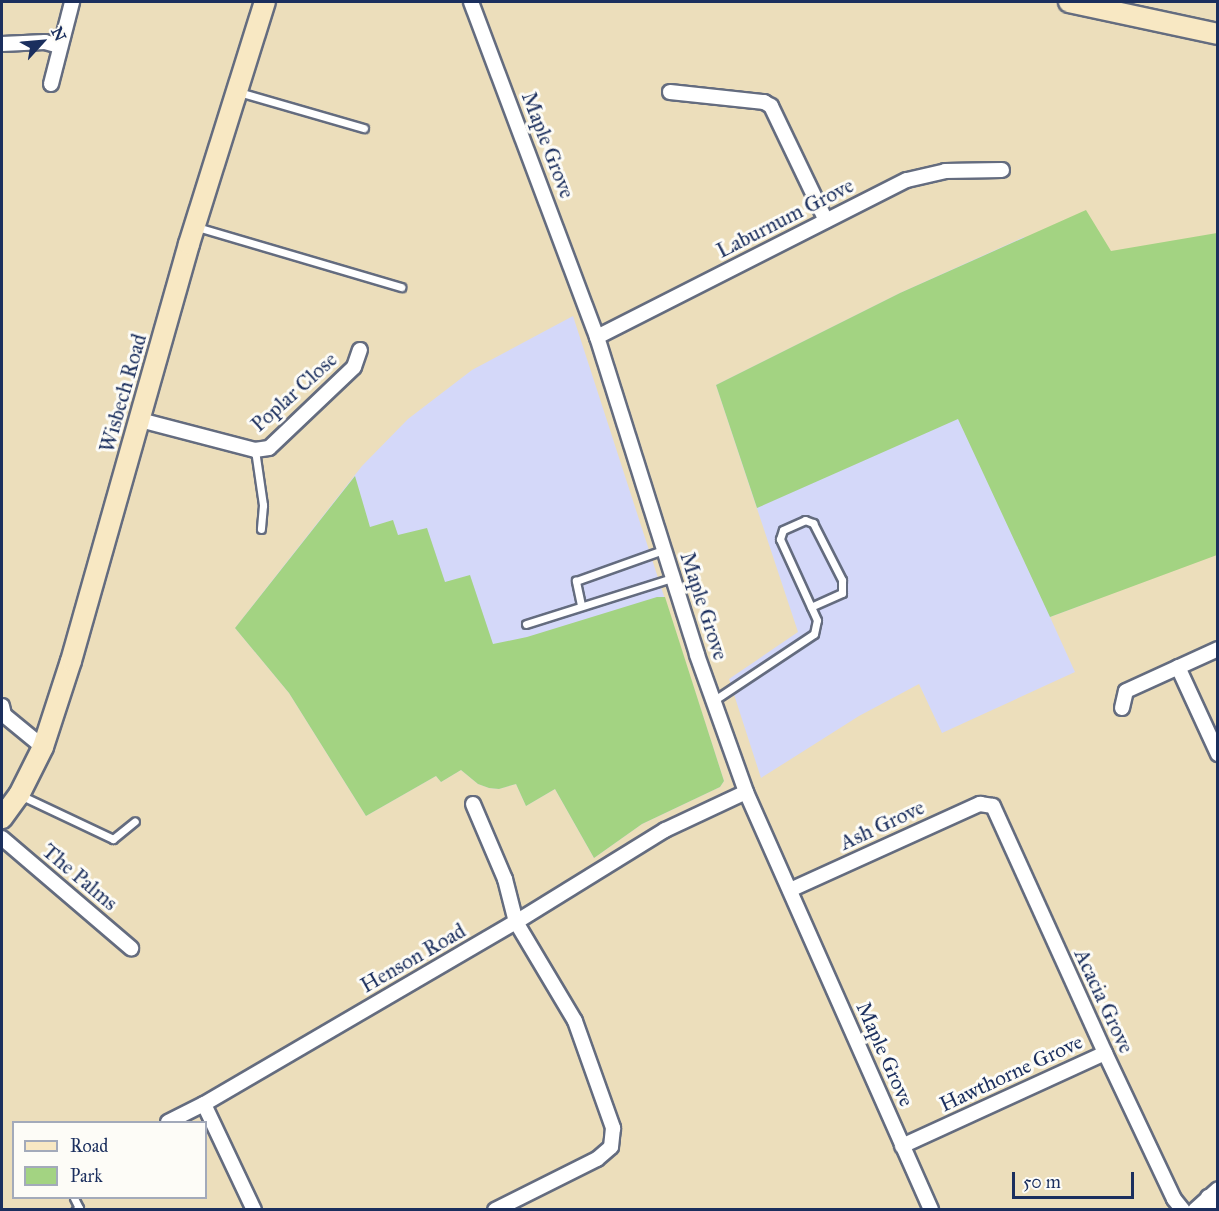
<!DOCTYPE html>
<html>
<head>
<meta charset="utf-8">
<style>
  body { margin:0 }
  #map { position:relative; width:1219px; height:1211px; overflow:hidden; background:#ecdebb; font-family:"IM FELL Great Primer",serif }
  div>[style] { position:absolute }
  .built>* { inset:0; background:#d4d8f9 }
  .green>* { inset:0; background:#a3d382 }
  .roads { filter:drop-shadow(2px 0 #646c7f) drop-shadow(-2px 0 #646c7f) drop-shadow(0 2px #646c7f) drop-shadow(0 -2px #646c7f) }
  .lane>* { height:7px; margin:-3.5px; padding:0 3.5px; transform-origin:3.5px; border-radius:3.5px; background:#fff }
  .street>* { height:14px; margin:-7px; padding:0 7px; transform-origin:7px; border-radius:7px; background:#fff }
  .secondary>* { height:20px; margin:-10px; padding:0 10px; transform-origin:10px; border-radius:10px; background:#f8e8c3 }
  span { translate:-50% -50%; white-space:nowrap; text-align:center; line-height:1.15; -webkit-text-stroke:6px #fdfcf7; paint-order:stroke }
  .street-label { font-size:21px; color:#1b2f5e }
  .frame { position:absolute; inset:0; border:3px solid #1b2f5e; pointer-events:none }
  .legend { position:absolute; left:12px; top:1121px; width:195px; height:78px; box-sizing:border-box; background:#fdfcf7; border:2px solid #a3aaba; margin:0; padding:8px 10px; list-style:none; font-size:18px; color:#1b2f5e }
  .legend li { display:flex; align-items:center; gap:12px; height:30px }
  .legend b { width:30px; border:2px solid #a3aaba }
  .north { position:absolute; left:12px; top:12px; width:60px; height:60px; -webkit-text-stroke:4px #fdfcf7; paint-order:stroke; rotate:64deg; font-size:16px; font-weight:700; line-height:24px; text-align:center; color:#1b2f5e }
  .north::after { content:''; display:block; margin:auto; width:21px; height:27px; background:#1b2f5e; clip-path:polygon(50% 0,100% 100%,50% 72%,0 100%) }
  .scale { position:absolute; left:1012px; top:1172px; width:122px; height:27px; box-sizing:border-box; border:3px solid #1b2f5e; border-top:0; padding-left:8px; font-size:18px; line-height:21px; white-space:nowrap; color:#1b2f5e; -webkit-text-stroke:4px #fdfcf7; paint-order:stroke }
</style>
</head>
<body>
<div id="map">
  <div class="built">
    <div style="clip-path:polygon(1024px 237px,1098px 599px,1050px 617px,1075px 672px,942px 733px,919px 684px,859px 716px,761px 778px,729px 679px,798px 632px,716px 385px,900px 293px)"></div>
    <div style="clip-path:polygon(573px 316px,724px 781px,720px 787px,642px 824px,594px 858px,555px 789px,526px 806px,516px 784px,499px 789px,489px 788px,478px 784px,461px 770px,441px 782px,436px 776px,366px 816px,289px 693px,235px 628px,362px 466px,408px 419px,472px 370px)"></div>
  </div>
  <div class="green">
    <div style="clip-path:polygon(1086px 210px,1111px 251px,1217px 233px,1217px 555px,1050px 617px,958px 419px,757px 508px,716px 385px,900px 293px)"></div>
    <div style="clip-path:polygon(355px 476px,370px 527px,393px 520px,398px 535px,427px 528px,445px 582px,470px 575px,493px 644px,527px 637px,657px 597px,665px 597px,724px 781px,720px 787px,642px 824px,594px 858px,555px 789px,526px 806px,516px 784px,499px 789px,489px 788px,478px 784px,461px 770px,441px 782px,436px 776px,366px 816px,289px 693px,235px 628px)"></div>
  </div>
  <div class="roads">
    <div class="lane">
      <div style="left:239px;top:92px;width:130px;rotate:16.1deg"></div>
      <div style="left:197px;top:227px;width:213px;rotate:16.4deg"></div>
      <div style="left:255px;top:450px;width:56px;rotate:81.7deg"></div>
      <div style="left:263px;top:505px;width:24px;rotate:95deg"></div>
      <div style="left:581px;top:605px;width:25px;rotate:-102deg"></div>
      <div style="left:576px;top:581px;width:92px;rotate:-19.6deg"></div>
      <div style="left:526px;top:624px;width:153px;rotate:-17.5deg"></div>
      <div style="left:713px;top:701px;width:121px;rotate:-33.6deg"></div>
      <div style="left:814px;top:634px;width:14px;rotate:-78deg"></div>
      <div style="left:817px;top:620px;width:89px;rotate:-114.6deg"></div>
      <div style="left:780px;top:539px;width:9px;rotate:-72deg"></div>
      <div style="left:783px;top:530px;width:24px;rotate:-24deg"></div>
      <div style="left:805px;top:520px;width:9px;rotate:21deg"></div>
      <div style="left:813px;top:523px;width:64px;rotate:63deg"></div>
      <div style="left:842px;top:580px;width:13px;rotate:90deg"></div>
      <div style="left:842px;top:593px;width:34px;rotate:156deg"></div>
      <div style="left:20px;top:795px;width:103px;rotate:25.3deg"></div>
      <div style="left:113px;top:839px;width:28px;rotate:-39deg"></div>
      <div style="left:74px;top:1198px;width:11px;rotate:63deg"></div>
      <div style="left:79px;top:1208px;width:4px;rotate:146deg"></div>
    </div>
    <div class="street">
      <div style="left:471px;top:2px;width:358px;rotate:69.4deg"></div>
      <div style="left:597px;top:337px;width:333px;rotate:72.5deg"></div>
      <div style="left:697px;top:655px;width:145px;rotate:70.3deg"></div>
      <div style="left:746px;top:792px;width:457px;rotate:66.1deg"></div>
      <div style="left:2px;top:44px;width:43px;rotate:-2.7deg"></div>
      <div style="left:45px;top:42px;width:15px;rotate:16deg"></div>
      <div style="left:51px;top:84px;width:85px;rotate:-75.6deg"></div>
      <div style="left:670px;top:92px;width:95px;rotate:6.1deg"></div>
      <div style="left:764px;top:102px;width:8px;rotate:30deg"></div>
      <div style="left:771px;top:106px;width:127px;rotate:64.4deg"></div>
      <div style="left:597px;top:337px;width:347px;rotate:-26.9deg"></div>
      <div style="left:907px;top:180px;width:39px;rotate:-13deg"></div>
      <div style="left:945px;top:171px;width:57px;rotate:-1deg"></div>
      <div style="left:140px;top:420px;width:119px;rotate:14.6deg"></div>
      <div style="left:255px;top:450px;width:14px;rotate:-8deg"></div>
      <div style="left:269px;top:448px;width:117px;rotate:-43.6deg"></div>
      <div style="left:354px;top:367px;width:18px;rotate:-71deg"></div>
      <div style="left:1178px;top:667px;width:96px;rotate:65.3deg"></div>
      <div style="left:2px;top:706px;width:9px;rotate:77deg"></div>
      <div style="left:4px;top:715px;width:50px;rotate:39.4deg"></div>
      <div style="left:1122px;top:708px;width:17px;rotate:-77deg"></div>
      <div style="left:1126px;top:691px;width:101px;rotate:-24.5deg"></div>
      <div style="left:473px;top:804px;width:82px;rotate:66.9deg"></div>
      <div style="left:505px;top:879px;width:44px;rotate:75.7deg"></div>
      <div style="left:516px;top:922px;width:115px;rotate:59.2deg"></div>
      <div style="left:575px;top:1021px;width:114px;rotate:70.4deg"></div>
      <div style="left:613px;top:1128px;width:19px;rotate:96deg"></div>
      <div style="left:611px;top:1147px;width:18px;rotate:139deg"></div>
      <div style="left:597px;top:1159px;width:114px;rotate:153.4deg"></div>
      <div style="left:2px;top:838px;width:170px;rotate:40.5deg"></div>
      <div style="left:790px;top:890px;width:209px;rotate:-24.4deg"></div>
      <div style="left:980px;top:804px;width:13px;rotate:9deg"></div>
      <div style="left:993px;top:806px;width:271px;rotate:65.6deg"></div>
      <div style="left:1105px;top:1053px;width:161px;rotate:64.7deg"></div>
      <div style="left:1174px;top:1199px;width:14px;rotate:51deg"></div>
      <div style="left:168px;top:1122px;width:40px;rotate:-26.6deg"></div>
      <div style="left:902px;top:1146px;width:223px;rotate:-24.6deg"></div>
      <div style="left:1208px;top:1197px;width:16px;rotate:55deg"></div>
      <div style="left:254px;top:1210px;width:117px;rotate:-115.3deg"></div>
      <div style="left:204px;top:1104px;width:361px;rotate:-30.3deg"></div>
      <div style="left:516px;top:922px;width:175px;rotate:-31.7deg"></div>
      <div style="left:665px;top:830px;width:89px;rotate:-25.1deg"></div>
      <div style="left:1195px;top:1210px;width:31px;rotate:-42deg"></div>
    </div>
    <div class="secondary">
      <div style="left:1069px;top:2px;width:152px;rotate:12.1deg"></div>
      <div style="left:2px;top:818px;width:29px;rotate:-54deg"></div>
      <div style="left:19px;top:795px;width:54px;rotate:-63.4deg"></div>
      <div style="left:43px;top:747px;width:90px;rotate:-72deg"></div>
      <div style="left:71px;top:661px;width:433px;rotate:-74.2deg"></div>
      <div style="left:189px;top:244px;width:254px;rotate:-72.6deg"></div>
    </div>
  </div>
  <div class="street-label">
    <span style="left:548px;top:145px;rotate:69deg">Maple Grove</span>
    <span style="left:785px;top:218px;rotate:-27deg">Laburnum Grove</span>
    <span style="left:294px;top:392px;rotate:-42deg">Poplar Close</span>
    <span style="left:123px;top:393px;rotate:-74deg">Wisbech Road</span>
    <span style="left:704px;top:606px;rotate:72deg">Maple Grove</span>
    <span style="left:882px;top:825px;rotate:-25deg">Ash Grove</span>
    <span style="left:80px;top:877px;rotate:40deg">The Palms</span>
    <span style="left:413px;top:958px;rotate:-30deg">Henson Road</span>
    <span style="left:1104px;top:1001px;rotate:65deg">Acacia Grove</span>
    <span style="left:885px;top:1054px;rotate:66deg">Maple Grove</span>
    <span style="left:1011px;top:1073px;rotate:-25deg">Hawthorne Grove</span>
  </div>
  <div class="frame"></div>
  <ul class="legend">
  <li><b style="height:8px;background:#f8e8c3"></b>Road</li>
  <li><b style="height:16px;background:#a3d382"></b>Park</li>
  </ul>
  <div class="north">N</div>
  <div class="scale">50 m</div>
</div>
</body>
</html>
